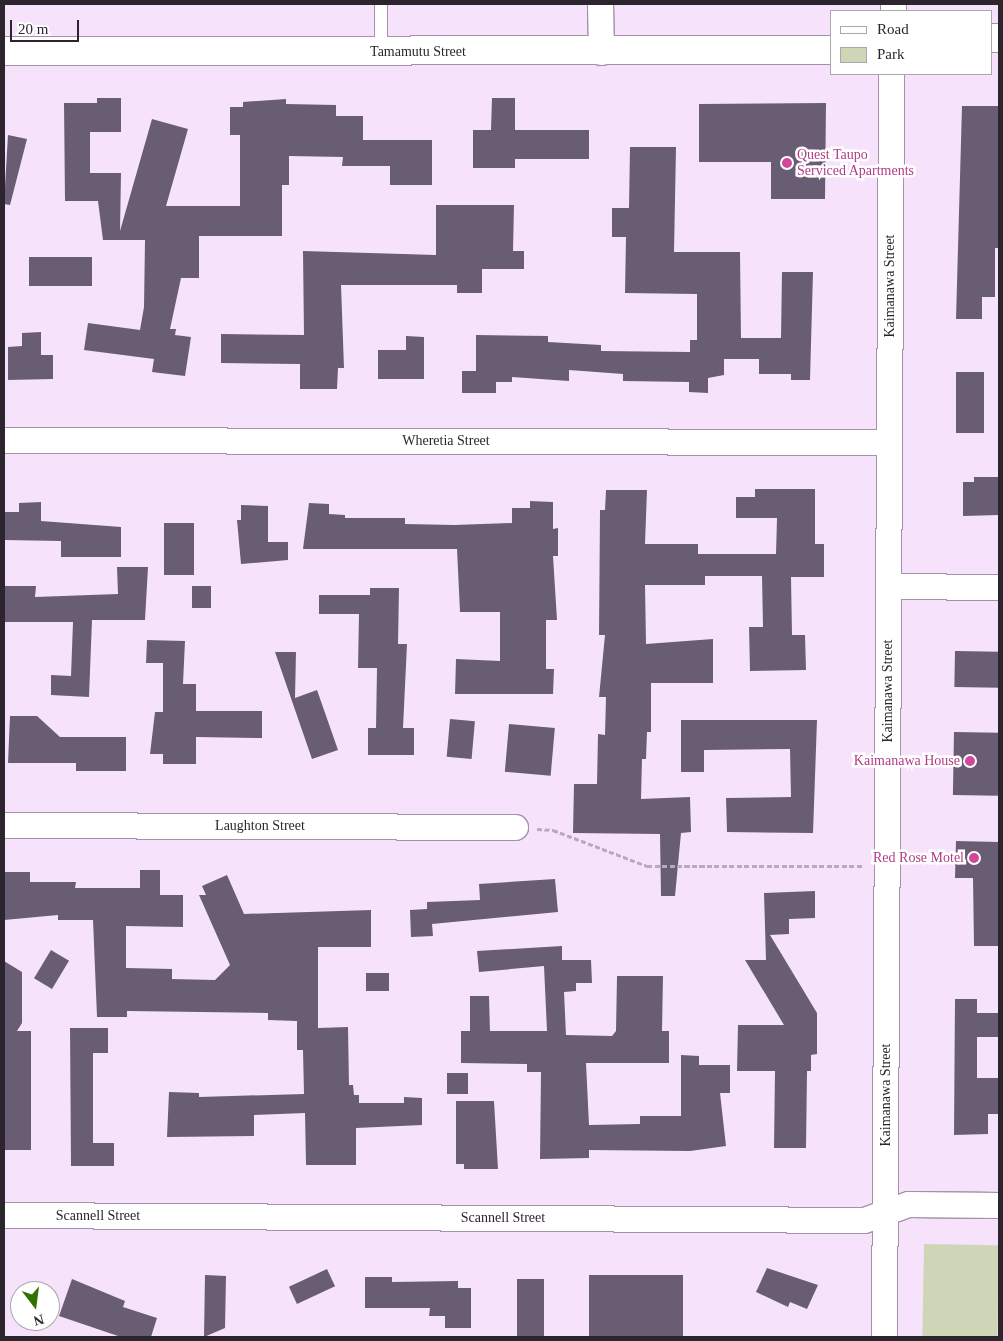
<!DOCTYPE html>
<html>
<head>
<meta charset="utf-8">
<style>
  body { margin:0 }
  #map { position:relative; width:1003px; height:1341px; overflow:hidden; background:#f6e3fb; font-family:"Times New Roman",serif }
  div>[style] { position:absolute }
  .green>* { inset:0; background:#cfd6b7; transform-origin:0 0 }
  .building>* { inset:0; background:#695d73; transform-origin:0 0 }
  .path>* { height:3px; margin-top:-1.5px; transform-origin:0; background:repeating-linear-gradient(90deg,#b9a9bd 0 5px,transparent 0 7.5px) }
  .roads { filter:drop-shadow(1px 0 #a392a8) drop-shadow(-1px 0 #a392a8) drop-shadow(0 1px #a392a8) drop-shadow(0 -1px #a392a8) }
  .service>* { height:12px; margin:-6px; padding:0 6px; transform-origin:6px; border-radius:6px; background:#fff }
  .minor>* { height:25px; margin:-12.5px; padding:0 12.5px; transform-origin:12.5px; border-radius:12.5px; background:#fff }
  .tertiary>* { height:28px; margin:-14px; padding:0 14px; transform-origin:14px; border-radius:14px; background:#fff }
  .dots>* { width:14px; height:14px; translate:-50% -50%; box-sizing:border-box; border:2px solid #fff; border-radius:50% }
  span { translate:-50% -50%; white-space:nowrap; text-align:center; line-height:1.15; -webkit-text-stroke:5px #fff; paint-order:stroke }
  .street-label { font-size:14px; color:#2c252e }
  .hotel-label { font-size:14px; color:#b23c85 }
  .left { translate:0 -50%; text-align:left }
  .right { translate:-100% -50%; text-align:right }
  .frame { position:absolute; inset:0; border:5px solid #2c252e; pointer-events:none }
  .legend { position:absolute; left:830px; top:10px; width:162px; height:65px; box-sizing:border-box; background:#fff; border:1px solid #aba8ab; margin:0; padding:6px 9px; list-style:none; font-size:15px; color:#2c252e }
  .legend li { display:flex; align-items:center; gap:10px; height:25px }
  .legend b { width:25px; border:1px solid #aba8ab }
  .north { position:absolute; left:10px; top:1281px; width:50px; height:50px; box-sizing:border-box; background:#fff; border:1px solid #aba8ab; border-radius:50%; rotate:165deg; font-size:14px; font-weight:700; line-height:20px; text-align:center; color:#2c252e }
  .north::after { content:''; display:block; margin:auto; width:18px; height:22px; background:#337001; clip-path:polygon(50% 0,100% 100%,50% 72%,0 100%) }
  .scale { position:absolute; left:10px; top:20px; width:69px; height:22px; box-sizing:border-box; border:2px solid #2c252e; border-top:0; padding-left:6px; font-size:15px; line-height:18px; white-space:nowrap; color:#2c252e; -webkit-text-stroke:4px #fff; paint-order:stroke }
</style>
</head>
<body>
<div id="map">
  <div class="green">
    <div style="left:924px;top:1244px;width:75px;height:93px;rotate:1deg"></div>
  </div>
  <div class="building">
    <div style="clip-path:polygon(97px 98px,121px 98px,121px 132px,90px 132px,90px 173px,121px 173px,120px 231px,152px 119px,188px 129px,166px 206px,240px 206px,240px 135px,230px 135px,230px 107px,243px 107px,243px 102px,286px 99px,286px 104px,336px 105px,336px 116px,363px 116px,363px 140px,432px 140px,432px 185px,390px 185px,390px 166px,342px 166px,343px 157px,289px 156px,289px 185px,282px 185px,282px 236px,199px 236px,199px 278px,181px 278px,170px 329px,176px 329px,175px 335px,191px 337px,185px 376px,152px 372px,154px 359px,84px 350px,88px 323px,140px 330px,144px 307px,145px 240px,103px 240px,98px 201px,65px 201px,64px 103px,97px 103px)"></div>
    <div style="clip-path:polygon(492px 98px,515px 98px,515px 130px,589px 130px,589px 159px,515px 159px,515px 168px,473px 168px,473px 130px,491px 130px)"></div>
    <div style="clip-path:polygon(826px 103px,825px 199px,771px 199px,771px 162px,699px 162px,699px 104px)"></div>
    <div style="clip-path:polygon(962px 106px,999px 106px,999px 248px,995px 248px,995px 297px,982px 297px,982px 319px,956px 319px)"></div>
    <div style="clip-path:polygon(8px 135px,27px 139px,10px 205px,4px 204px)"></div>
    <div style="clip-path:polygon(630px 147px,676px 147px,674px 252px,740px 252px,741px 338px,781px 338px,782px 272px,813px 272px,810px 380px,791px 380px,791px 374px,759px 374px,759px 359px,724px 359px,724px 375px,708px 378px,708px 393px,689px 392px,689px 382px,623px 381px,623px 374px,569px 370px,569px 381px,512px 377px,512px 382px,496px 382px,496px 393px,462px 393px,462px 371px,476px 371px,476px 335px,548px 336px,548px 342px,601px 345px,601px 351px,690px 352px,690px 340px,697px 340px,697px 294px,625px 293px,626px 237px,612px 237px,612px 208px,629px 208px)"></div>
    <div style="clip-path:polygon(436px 205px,514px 205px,513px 251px,524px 251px,524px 269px,482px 269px,482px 293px,457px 293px,457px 285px,341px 285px,344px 368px,338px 368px,337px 389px,300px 389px,300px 364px,221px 363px,221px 334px,304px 335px,303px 251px,436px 255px)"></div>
    <div style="left:92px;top:257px;width:29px;height:63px;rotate:90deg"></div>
    <div style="clip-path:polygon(41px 332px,41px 355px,53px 355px,53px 379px,8px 380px,8px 347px,22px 346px,22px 333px)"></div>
    <div style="clip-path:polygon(406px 336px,424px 337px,424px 379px,378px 379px,378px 350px,406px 350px)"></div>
    <div style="left:984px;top:372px;width:61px;height:28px;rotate:90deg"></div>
    <div style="clip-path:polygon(974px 477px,999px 477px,999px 515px,963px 516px,963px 482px,974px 482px)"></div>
    <div style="clip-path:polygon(755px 489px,815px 489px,815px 544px,824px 544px,824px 577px,791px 577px,792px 635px,805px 635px,806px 670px,750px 671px,749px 627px,763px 627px,762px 576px,705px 576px,705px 585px,645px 585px,646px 644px,713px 639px,713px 683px,651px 683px,651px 732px,647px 732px,646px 759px,642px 759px,641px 799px,690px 797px,691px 832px,681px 833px,675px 896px,661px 896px,660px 834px,573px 833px,574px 784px,597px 784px,598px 734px,605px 735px,606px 697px,599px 697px,605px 635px,599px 635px,600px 510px,605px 510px,606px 490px,647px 490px,645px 544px,698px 544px,698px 554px,776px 554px,777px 518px,736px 518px,736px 497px,755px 497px)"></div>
    <div style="clip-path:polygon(530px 501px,553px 502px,553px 529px,558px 528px,558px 556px,553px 556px,557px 620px,546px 620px,546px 669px,554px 669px,553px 694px,455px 694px,456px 659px,500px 661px,500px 612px,460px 612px,457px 549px,303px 549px,309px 503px,329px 504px,329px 514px,345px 515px,345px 518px,405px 518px,405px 524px,454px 525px,512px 523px,512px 508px,530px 508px)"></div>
    <div style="clip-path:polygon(41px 502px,41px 521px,121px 527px,121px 557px,61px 557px,61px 541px,4px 540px,4px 512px,19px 512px,19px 503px)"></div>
    <div style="clip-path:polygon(241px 505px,268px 506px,268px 542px,288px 542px,288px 560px,241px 564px,237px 520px,241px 520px)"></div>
    <div style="left:164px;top:523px;width:30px;height:52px"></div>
    <div style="clip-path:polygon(117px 567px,148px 567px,145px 620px,92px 620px,89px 697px,51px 695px,51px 675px,71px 676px,73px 622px,4px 622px,4px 586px,36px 586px,35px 597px,118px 594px)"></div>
    <div style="left:192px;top:586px;width:19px;height:22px"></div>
    <div style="clip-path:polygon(370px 588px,399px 588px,398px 644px,407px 644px,403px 728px,414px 728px,414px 755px,368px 755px,368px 728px,376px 728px,377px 668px,358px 668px,359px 614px,319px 614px,319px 595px,370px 595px)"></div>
    <div style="clip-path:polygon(147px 640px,185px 641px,183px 684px,196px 684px,196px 711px,262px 711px,262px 738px,196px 737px,196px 764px,163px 764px,163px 754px,150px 754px,155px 712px,163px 712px,163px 663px,146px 663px)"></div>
    <div style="left:955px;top:651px;width:44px;height:36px;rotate:1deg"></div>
    <div style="clip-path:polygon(275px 652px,296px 652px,295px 698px,317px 690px,338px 750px,312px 759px)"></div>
    <div style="clip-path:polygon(10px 716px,37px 716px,60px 737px,126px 737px,126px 771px,76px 771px,76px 763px,8px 763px)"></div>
    <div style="left:450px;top:719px;width:25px;height:38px;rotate:5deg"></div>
    <div style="clip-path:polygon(681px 720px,817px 720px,813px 833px,727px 832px,726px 798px,791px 797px,790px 749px,704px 750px,704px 772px,681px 772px)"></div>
    <div style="left:509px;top:724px;width:46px;height:48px;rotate:5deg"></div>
    <div style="left:954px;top:732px;width:45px;height:63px;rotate:1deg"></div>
    <div style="clip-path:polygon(956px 841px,999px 842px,999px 946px,974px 946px,973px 878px,955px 878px)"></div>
    <div style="clip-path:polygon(140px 870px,160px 870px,160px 895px,183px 895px,183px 927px,126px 926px,126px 968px,172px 969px,172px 979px,215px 980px,230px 965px,199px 895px,206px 895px,202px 886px,227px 875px,244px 914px,371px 910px,371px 947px,318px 947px,318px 1028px,348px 1027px,349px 1085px,353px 1085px,354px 1095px,359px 1095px,359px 1103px,404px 1103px,404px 1097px,422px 1098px,422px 1125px,356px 1128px,356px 1165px,306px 1165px,305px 1113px,254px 1115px,254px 1136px,167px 1137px,169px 1092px,199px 1093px,199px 1097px,304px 1094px,303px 1050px,297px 1050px,297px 1021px,268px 1020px,268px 1013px,127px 1011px,127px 1017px,97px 1017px,93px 920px,58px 920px,58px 915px,4px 920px,4px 872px,30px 872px,30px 882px,76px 882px,75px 888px,140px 888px)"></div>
    <div style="clip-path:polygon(555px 879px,558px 912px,432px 924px,433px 936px,411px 937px,410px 910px,427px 909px,427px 902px,480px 900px,479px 884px)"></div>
    <div style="clip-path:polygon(815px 891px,815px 918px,789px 919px,789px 934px,770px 935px,817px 1013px,817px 1054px,811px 1055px,811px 1071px,807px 1071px,806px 1148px,774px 1148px,775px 1071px,737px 1071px,738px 1025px,784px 1025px,745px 960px,766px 960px,764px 893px)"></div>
    <div style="clip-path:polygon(562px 946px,562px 960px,591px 960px,592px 983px,576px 983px,576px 991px,564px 992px,566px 1035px,612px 1036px,616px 1031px,617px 976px,663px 976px,662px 1031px,669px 1031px,669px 1063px,586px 1063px,589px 1125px,640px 1124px,640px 1116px,681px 1116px,681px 1055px,699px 1056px,699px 1065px,730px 1065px,730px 1093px,720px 1093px,726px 1146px,690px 1151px,589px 1150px,589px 1158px,540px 1159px,541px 1072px,527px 1072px,527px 1064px,461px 1063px,461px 1031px,470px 1031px,470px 996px,489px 996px,490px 1031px,547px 1031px,544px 966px,479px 972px,477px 951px)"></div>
    <div style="left:51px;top:950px;width:21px;height:33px;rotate:31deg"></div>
    <div style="clip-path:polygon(4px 961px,22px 972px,22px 1023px,17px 1031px,31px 1031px,31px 1150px,5px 1150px)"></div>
    <div style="left:366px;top:973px;width:23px;height:18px"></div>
    <div style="clip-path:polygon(955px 999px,977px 999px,977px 1013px,999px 1013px,999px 1037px,977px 1037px,977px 1078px,999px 1078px,999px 1114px,988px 1114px,988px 1134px,954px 1135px)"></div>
    <div style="clip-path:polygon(70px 1028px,108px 1028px,108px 1053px,93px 1053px,93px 1143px,114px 1143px,114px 1166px,71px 1166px)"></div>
    <div style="left:447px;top:1073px;width:21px;height:21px"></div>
    <div style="clip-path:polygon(456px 1101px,494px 1101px,498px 1169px,464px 1169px,464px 1164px,456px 1164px)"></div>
    <div style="clip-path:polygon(767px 1268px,818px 1285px,807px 1309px,790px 1302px,788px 1307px,756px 1292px)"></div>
    <div style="left:327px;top:1269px;width:19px;height:42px;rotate:65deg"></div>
    <div style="clip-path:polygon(205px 1275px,226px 1276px,225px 1328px,204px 1337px)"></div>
    <div style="left:683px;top:1275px;width:62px;height:94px;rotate:90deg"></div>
    <div style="clip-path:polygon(365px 1277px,392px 1277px,392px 1282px,458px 1281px,458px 1288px,471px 1288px,471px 1328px,445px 1328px,445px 1316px,429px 1316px,430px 1308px,365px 1308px)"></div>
    <div style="clip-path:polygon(72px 1279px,125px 1301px,123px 1307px,157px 1318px,151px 1337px,121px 1337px,59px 1316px)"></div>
    <div style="left:517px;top:1279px;width:27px;height:58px"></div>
  </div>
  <div class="path">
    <div style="left:537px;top:829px;width:16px;rotate:4deg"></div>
    <div style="left:553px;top:830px;width:101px;rotate:21deg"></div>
    <div style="left:647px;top:866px;width:217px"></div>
  </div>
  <div class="roads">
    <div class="service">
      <div style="left:381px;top:4px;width:48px;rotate:90deg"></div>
    </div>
    <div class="minor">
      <div style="left:600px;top:4px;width:48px;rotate:88.8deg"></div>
      <div style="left:893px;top:11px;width:7px;rotate:-90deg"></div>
      <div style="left:4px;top:440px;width:885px;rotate:0.13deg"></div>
      <div style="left:888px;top:586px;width:111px;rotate:0.5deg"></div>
      <div style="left:4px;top:825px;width:511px;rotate:0.22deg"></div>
      <div style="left:4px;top:1215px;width:860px;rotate:0.33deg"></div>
      <div style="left:864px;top:1220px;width:47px;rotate:-20deg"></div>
      <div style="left:908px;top:1204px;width:91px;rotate:0.6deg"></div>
      <div style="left:884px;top:1337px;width:1263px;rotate:-89.68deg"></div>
    </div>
    <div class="tertiary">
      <div style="left:992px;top:38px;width:7px"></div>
      <div style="left:4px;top:51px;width:828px;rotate:-0.07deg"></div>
    </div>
  </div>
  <div class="dots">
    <div style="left:787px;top:163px;background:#d1479c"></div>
    <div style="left:970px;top:761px;background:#d1479c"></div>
    <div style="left:974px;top:858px;background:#d1479c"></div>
  </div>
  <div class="street-label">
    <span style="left:418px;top:52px">Tamamutu Street</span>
    <span style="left:890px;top:286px;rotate:-90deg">Kaimanawa Street</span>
    <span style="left:446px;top:441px">Wheretia Street</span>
    <span style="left:888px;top:691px;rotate:-90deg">Kaimanawa Street</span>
    <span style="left:260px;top:826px">Laughton Street</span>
    <span style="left:886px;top:1095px;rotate:-90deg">Kaimanawa Street</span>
    <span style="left:98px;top:1216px">Scannell Street</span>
    <span style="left:503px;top:1218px">Scannell Street</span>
  </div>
  <div class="hotel-label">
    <span class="left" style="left:797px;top:163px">Quest Taupo<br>Serviced Apartments</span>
    <span class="right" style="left:960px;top:761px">Kaimanawa House</span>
    <span class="right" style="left:964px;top:858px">Red Rose Motel</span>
  </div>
  <div class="frame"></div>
  <ul class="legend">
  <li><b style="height:6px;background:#fff"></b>Road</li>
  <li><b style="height:14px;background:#cfd6b7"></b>Park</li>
  </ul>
  <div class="north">N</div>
  <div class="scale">20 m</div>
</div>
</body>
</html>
